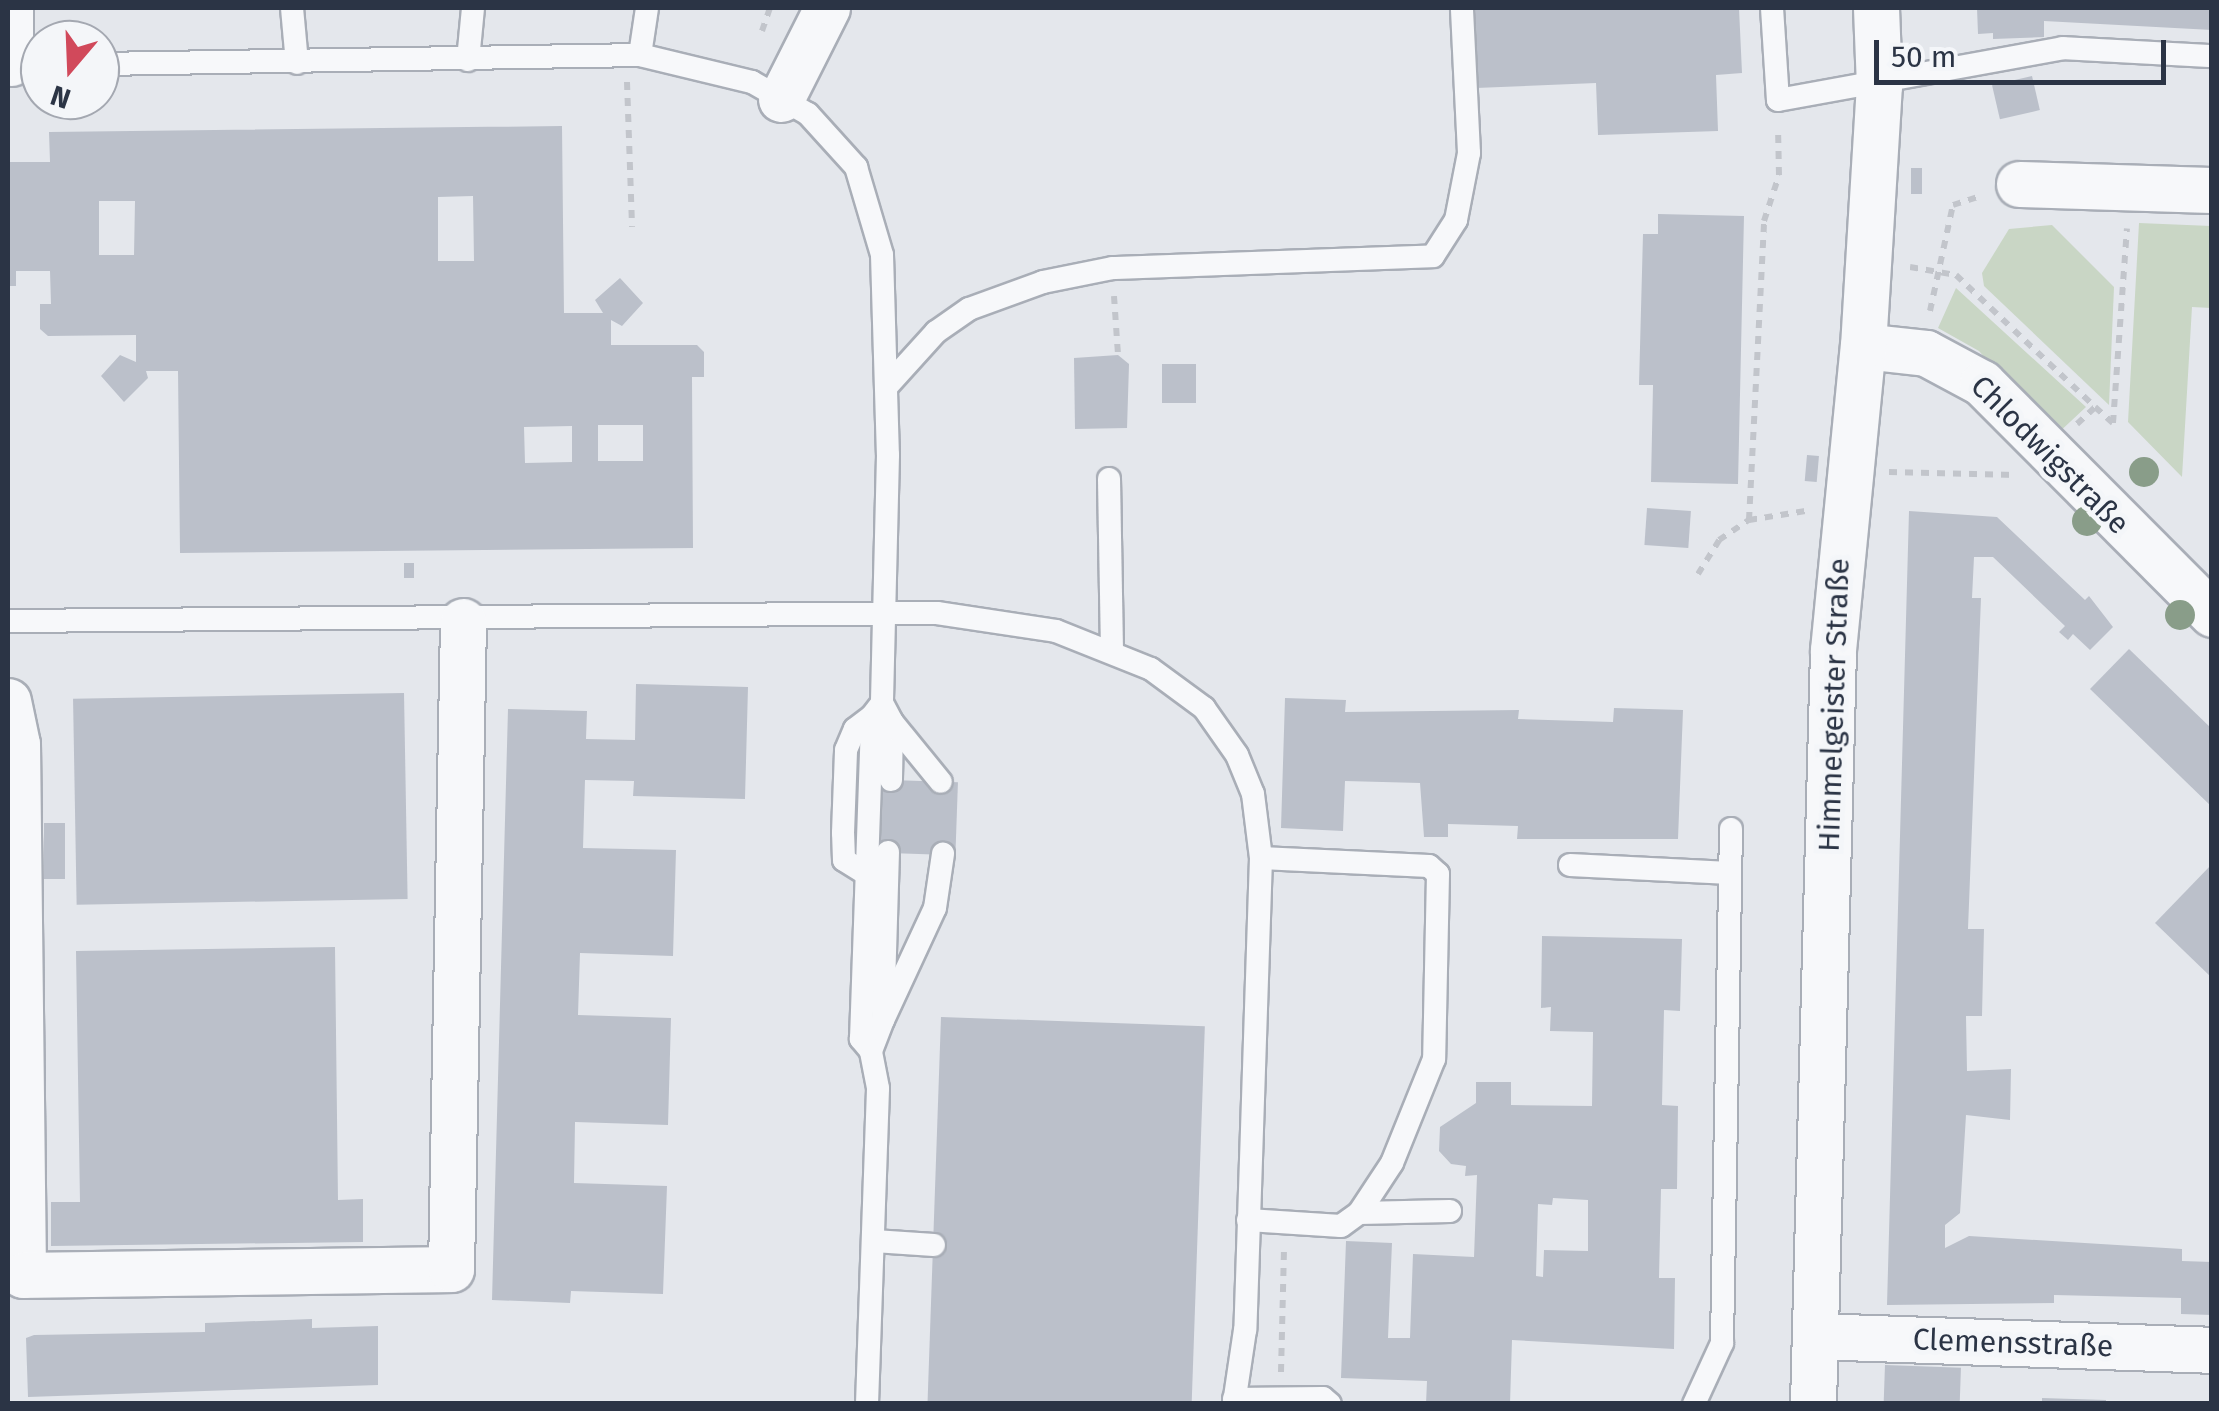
<!DOCTYPE html>
<html>
<head>
<meta charset="utf-8">
<style>
  body { margin:0 }
  #map { position:relative; width:2219px; height:1411px; overflow:hidden; background:#e4e7ec; font-family:"Fira Sans",sans-serif }
  div>[style] { position:absolute }
  .green>* { inset:0; background:#c9d6c5 }
  .building>* { inset:0; background:#bbc0ca; transform-origin:0 0 }
  .path>* { height:6px; margin-top:-3px; transform-origin:0; background:repeating-linear-gradient(90deg,#c2c5cb 0 8px,transparent 0 16px) }
  .roads { filter:drop-shadow(2px 0 #a9aeb7) drop-shadow(-2px 0 #a9aeb7) drop-shadow(0 2px #a9aeb7) drop-shadow(0 -2px #a9aeb7) }
  .service>* { height:22px; margin:-11px; padding:0 11px; transform-origin:11px; border-radius:11px; background:#f7f8fa }
  .minor>* { height:45px; margin:-22.5px; padding:0 22.5px; transform-origin:22.5px; border-radius:22.5px; background:#f7f8fa }
  .trees>* { width:30px; height:30px; margin:-15px; border-radius:50%; background:#899d89 }
  span { translate:-50% -50%; white-space:nowrap; text-align:center; line-height:1.15; -webkit-text-stroke:10px #f4f6f9; paint-order:stroke }
  .street-label { font-size:30px; color:#2b3445 }
  .frame { position:absolute; inset:0; border:10px solid #2b3445; pointer-events:none }
  .north { position:absolute; left:20px; top:20px; width:100px; height:100px; box-sizing:border-box; background:#f4f6f9; border:2px solid #a4a8b1; border-radius:50%; rotate:199deg; font-size:28px; font-weight:700; line-height:40px; text-align:center; color:#2b3445 }
  .north::after { content:''; display:block; margin:auto; width:35px; height:45px; background:#d1495b; clip-path:polygon(50% 0,100% 100%,50% 72%,0 100%) }
  .scale { position:absolute; left:1874px; top:40px; width:292px; height:45px; box-sizing:border-box; border:5px solid #2b3445; border-top:0; padding-left:12px; font-size:30px; line-height:35px; white-space:nowrap; color:#2b3445; -webkit-text-stroke:8px #f4f6f9; paint-order:stroke }
</style>
</head>
<body>
<div id="map">
  <div class="green">
    <div style="clip-path:polygon(2139px 223px,2211px 226px,2211px 308px,2192px 307px,2182px 477px,2128px 422px)"></div>
    <div style="clip-path:polygon(2052px 225px,2114px 287px,2109px 405px,1984px 286px,1982px 273px,2009px 229px)"></div>
    <div style="clip-path:polygon(1956px 288px,2086px 407px,2055px 436px,1979px 351px,1938px 328px)"></div>
  </div>
  <div class="building">
    <div style="clip-path:polygon(1473px 8px,1739px 8px,1742px 73px,1716px 75px,1718px 131px,1598px 135px,1596px 83px,1476px 88px)"></div>
    <div style="clip-path:polygon(1977px 8px,2212px 8px,2212px 30px,2044px 21px,2044px 37px,1993px 39px,1993px 33px,1978px 34px)"></div>
    <div style="left:2032px;top:76px;width:35px;height:41px;rotate:77deg"></div>
    <div style="clip-path:polygon(evenodd,562px 126px,564px 313px,603px 313px,595px 300px,620px 278px,643px 303px,622px 326px,611px 320px,611px 345px,697px 345px,704px 352px,704px 377px,692px 377px,693px 548px,180px 553px,178px 371px,146px 371px,148px 378px,124px 402px,101px 376px,120px 355px,136px 362px,136px 335px,48px 336px,40px 329px,40px 304px,51px 304px,50px 271px,16px 271px,16px 286px,8px 286px,8px 162px,50px 162px,49px 132px,562px 126px,473px 196px,474px 261px,438px 261px,438px 197px,473px 196px,562px 126px,99px 201px,135px 201px,134px 255px,99px 255px,99px 201px,562px 126px,598px 425px,643px 425px,643px 461px,598px 461px,598px 425px,562px 126px,572px 426px,572px 462px,525px 463px,524px 427px,572px 426px)"></div>
    <div style="left:1911px;top:168px;width:11px;height:26px"></div>
    <div style="clip-path:polygon(1658px 214px,1744px 216px,1738px 484px,1651px 482px,1653px 385px,1639px 385px,1643px 234px,1658px 234px)"></div>
    <div style="clip-path:polygon(1118px 355px,1129px 364px,1127px 428px,1075px 429px,1074px 358px)"></div>
    <div style="left:1196px;top:364px;width:39px;height:34px;rotate:90deg"></div>
    <div style="left:1807px;top:455px;width:12px;height:26px;rotate:5deg"></div>
    <div style="left:1647px;top:508px;width:44px;height:37px;rotate:4deg"></div>
    <div style="clip-path:polygon(1909px 511px,1997px 517px,2085px 600px,2089px 596px,2113px 627px,2090px 650px,2073px 634px,2068px 640px,2059px 632px,2065px 626px,1993px 557px,1974px 557px,1972px 598px,1981px 598px,1968px 929px,1984px 929px,1982px 1016px,1966px 1016px,1967px 1071px,2011px 1069px,2010px 1120px,1966px 1115px,1960px 1213px,1945px 1225px,1945px 1248px,1969px 1236px,2182px 1249px,2182px 1261px,2212px 1262px,2212px 1315px,2181px 1314px,2181px 1298px,2054px 1295px,2054px 1303px,1887px 1305px)"></div>
    <div style="left:404px;top:563px;width:10px;height:15px"></div>
    <div style="clip-path:polygon(2129px 649px,2212px 729px,2212px 807px,2090px 689px)"></div>
    <div style="clip-path:polygon(636px 684px,748px 687px,745px 799px,633px 796px,634px 781px,585px 780px,583px 848px,676px 850px,673px 956px,580px 953px,578px 1015px,671px 1018px,668px 1125px,575px 1122px,574px 1183px,667px 1186px,663px 1294px,571px 1291px,570px 1303px,492px 1300px,508px 709px,587px 711px,586px 739px,635px 740px)"></div>
    <div style="left:404px;top:693px;width:206px;height:331px;rotate:89deg"></div>
    <div style="clip-path:polygon(1285px 698px,1346px 700px,1345px 712px,1519px 710px,1518px 719px,1613px 722px,1614px 708px,1683px 710px,1678px 839px,1517px 839px,1518px 826px,1448px 824px,1448px 837px,1424px 837px,1420px 783px,1345px 781px,1343px 831px,1281px 828px)"></div>
    <div style="left:862px;top:779px;width:96px;height:73px;rotate:2deg"></div>
    <div style="left:44px;top:823px;width:21px;height:56px"></div>
    <div style="clip-path:polygon(2212px 864px,2212px 978px,2155px 923px)"></div>
    <div style="clip-path:polygon(evenodd,1542px 936px,1682px 939px,1680px 1011px,1664px 1010px,1662px 1105px,1678px 1106px,1677px 1189px,1661px 1189px,1659px 1278px,1675px 1278px,1674px 1349px,1512px 1340px,1510px 1404px,1426px 1404px,1427px 1381px,1341px 1378px,1346px 1241px,1392px 1243px,1388px 1338px,1410px 1338px,1413px 1254px,1474px 1257px,1477px 1175px,1465px 1176px,1466px 1166px,1451px 1164px,1439px 1151px,1440px 1127px,1476px 1103px,1476px 1082px,1511px 1082px,1511px 1105px,1592px 1106px,1593px 1032px,1550px 1031px,1551px 1007px,1541px 1008px,1542px 936px,1553px 1198px,1588px 1200px,1588px 1251px,1544px 1250px,1543px 1277px,1536px 1276px,1538px 1204px,1552px 1205px,1553px 1198px)"></div>
    <div style="clip-path:polygon(335px 947px,338px 1200px,363px 1199px,363px 1242px,51px 1246px,51px 1202px,80px 1202px,76px 951px)"></div>
    <div style="left:941px;top:1017px;width:264px;height:387px;rotate:2deg"></div>
    <div style="clip-path:polygon(312px 1319px,312px 1328px,378px 1326px,378px 1385px,28px 1397px,26px 1338px,34px 1335px,205px 1332px,205px 1323px)"></div>
    <div style="left:1885px;top:1365px;width:76px;height:39px;rotate:2deg"></div>
    <div style="clip-path:polygon(2042px 1398px,2106px 1400px,2106px 1404px,2042px 1404px)"></div>
  </div>
  <div class="path">
    <div style="left:762px;top:31px;width:24px;rotate:-71deg"></div>
    <div style="left:627px;top:82px;width:145px;rotate:88deg"></div>
    <div style="left:1910px;top:267px;width:47px;rotate:9.9deg"></div>
    <div style="left:1956px;top:275px;width:192px;rotate:43.5deg"></div>
    <div style="left:1114px;top:296px;width:59px;rotate:86.1deg"></div>
    <div style="left:1930px;top:311px;width:108px;rotate:-77.8deg"></div>
    <div style="left:1953px;top:205px;width:28px;rotate:-18deg"></div>
    <div style="left:2077px;top:424px;width:25px;rotate:-43deg"></div>
    <div style="left:2095px;top:407px;width:24px;rotate:42deg"></div>
    <div style="left:2113px;top:423px;width:195px;rotate:-85.9deg"></div>
    <div style="left:1889px;top:472px;width:127px;rotate:1.4deg"></div>
    <div style="left:1749px;top:520px;width:299px;rotate:-87.1deg"></div>
    <div style="left:1764px;top:221px;width:48px;rotate:-71.9deg"></div>
    <div style="left:1779px;top:175px;width:46px;rotate:-91.2deg"></div>
    <div style="left:1698px;top:574px;width:40px;rotate:-58deg"></div>
    <div style="left:1719px;top:540px;width:36px;rotate:-34deg"></div>
    <div style="left:1749px;top:520px;width:57px;rotate:-9.1deg"></div>
    <div style="left:1281px;top:1372px;width:122px;rotate:-88.6deg"></div>
  </div>
  <div class="roads">
    <div class="service">
      <div style="left:292px;top:8px;width:55px;rotate:84.8deg"></div>
      <div style="left:1772px;top:8px;width:92px;rotate:86.3deg"></div>
      <div style="left:1778px;top:100px;width:290px;rotate:-10.3deg"></div>
      <div style="left:2063px;top:48px;width:149px;rotate:3.1deg"></div>
      <div style="left:640px;top:55px;width:48px;rotate:-81.5deg"></div>
      <div style="left:468px;top:60px;width:52px;rotate:-84.5deg"></div>
      <div style="left:100px;top:64px;width:540px;rotate:-0.95deg"></div>
      <div style="left:640px;top:55px;width:115px;rotate:13.6deg"></div>
      <div style="left:752px;top:82px;width:64px;rotate:29.7deg"></div>
      <div style="left:808px;top:114px;width:72px;rotate:47.8deg"></div>
      <div style="left:856px;top:167px;width:92px;rotate:73.5deg"></div>
      <div style="left:882px;top:255px;width:200px;rotate:88.3deg"></div>
      <div style="left:888px;top:455px;width:248px;rotate:91.4deg"></div>
      <div style="left:882px;top:703px;width:21px;rotate:62deg"></div>
      <div style="left:892px;top:722px;width:58px;rotate:91deg"></div>
      <div style="left:888px;top:385px;width:72px;rotate:-47.8deg"></div>
      <div style="left:936px;top:332px;width:40px;rotate:-34.9deg"></div>
      <div style="left:969px;top:309px;width:79px;rotate:-20deg"></div>
      <div style="left:1043px;top:282px;width:71px;rotate:-11.3deg"></div>
      <div style="left:1113px;top:268px;width:320px;rotate:-2.1deg"></div>
      <div style="left:1433px;top:256px;width:43px;rotate:-57.4deg"></div>
      <div style="left:1456px;top:220px;width:68px;rotate:-79deg"></div>
      <div style="left:1469px;top:153px;width:145px;rotate:-92.8deg"></div>
      <div style="left:1109px;top:479px;width:170px;rotate:89deg"></div>
      <div style="left:8px;top:621px;width:929px;rotate:-0.49deg"></div>
      <div style="left:937px;top:613px;width:120px;rotate:8.6deg"></div>
      <div style="left:1056px;top:631px;width:102px;rotate:21.8deg"></div>
      <div style="left:1151px;top:669px;width:66px;rotate:36.3deg"></div>
      <div style="left:1204px;top:708px;width:57px;rotate:54.9deg"></div>
      <div style="left:1237px;top:755px;width:42px;rotate:67.7deg"></div>
      <div style="left:1253px;top:794px;width:64px;rotate:82.9deg"></div>
      <div style="left:1261px;top:858px;width:472px;rotate:91.9deg"></div>
      <div style="left:1245px;top:1330px;width:75px;rotate:98.5deg"></div>
      <div style="left:892px;top:722px;width:77px;rotate:50.8deg"></div>
      <div style="left:1261px;top:858px;width:168px;rotate:2.7deg"></div>
      <div style="left:1429px;top:866px;width:12px;rotate:42deg"></div>
      <div style="left:1438px;top:874px;width:185px;rotate:91.2deg"></div>
      <div style="left:1434px;top:1059px;width:112px;rotate:112deg"></div>
      <div style="left:1392px;top:1163px;width:60px;rotate:123.4deg"></div>
      <div style="left:1570px;top:865px;width:160px;rotate:2.9deg"></div>
      <div style="left:868px;top:875px;width:28px;rotate:-148deg"></div>
      <div style="left:844px;top:860px;width:27px;rotate:-92deg"></div>
      <div style="left:843px;top:833px;width:83px;rotate:-87.9deg"></div>
      <div style="left:846px;top:750px;width:23px;rotate:-67deg"></div>
      <div style="left:855px;top:729px;width:21px;rotate:-37deg"></div>
      <div style="left:883px;top:1020px;width:123px;rotate:-65.1deg"></div>
      <div style="left:935px;top:908px;width:55px;rotate:-81.6deg"></div>
      <div style="left:871px;top:1051px;width:33px;rotate:-69deg"></div>
      <div style="left:883px;top:1020px;width:168px;rotate:-88.3deg"></div>
      <div style="left:1248px;top:1220px;width:93px;rotate:3.7deg"></div>
      <div style="left:1341px;top:1226px;width:22px;rotate:-36deg"></div>
      <div style="left:1359px;top:1213px;width:91px;rotate:-1.3deg"></div>
      <div style="left:874px;top:1241px;width:60px;rotate:3.8deg"></div>
      <div style="left:1234px;top:1399px;width:89px;rotate:-0.6deg"></div>
      <div style="left:1323px;top:1398px;width:9px;rotate:41deg"></div>
      <div style="left:867px;top:1404px;width:316px;rotate:-88deg"></div>
      <div style="left:878px;top:1088px;width:38px;rotate:-101deg"></div>
      <div style="left:871px;top:1051px;width:16px;rotate:-130deg"></div>
      <div style="left:861px;top:1039px;width:323px;rotate:-88deg"></div>
      <div style="left:872px;top:716px;width:16px;rotate:-52deg"></div>
      <div style="left:1694px;top:1404px;width:67px;rotate:-65.3deg"></div>
      <div style="left:1722px;top:1343px;width:514px;rotate:-89deg"></div>
    </div>
    <div class="minor">
      <div style="left:10px;top:8px;width:55px;rotate:89deg"></div>
      <div style="left:781px;top:99px;width:102px;rotate:-63.2deg"></div>
      <div style="left:2019px;top:184px;width:193px;rotate:1.8deg"></div>
      <div style="left:1863px;top:346px;width:63px;rotate:6.3deg"></div>
      <div style="left:1926px;top:353px;width:64px;rotate:28.2deg"></div>
      <div style="left:1982px;top:383px;width:326px;rotate:45.1deg"></div>
      <div style="left:8px;top:701px;width:44px;rotate:78.2deg"></div>
      <div style="left:17px;top:744px;width:531px;rotate:89.35deg"></div>
      <div style="left:23px;top:1275px;width:428px;rotate:-0.8deg"></div>
      <div style="left:451px;top:1269px;width:648px;rotate:-88.94deg"></div>
      <div style="left:1815px;top:1336px;width:397px;rotate:2deg"></div>
      <div style="left:1813px;top:1404px;width:754px;rotate:-88.48deg"></div>
      <div style="left:1833px;top:650px;width:305px;rotate:-84.4deg"></div>
      <div style="left:1863px;top:346px;width:260px;rotate:-86.5deg"></div>
      <div style="left:1879px;top:86px;width:78px;rotate:-92.2deg"></div>
    </div>
  </div>
  <div class="trees">
    <div style="left:2144px;top:472px"></div>
    <div style="left:2087px;top:521px"></div>
    <div style="left:2180px;top:615px"></div>
  </div>
  <div class="street-label">
    <span style="left:2050px;top:455px;rotate:45deg">Chlodwigstraße</span>
    <span style="left:1834px;top:705px;rotate:-88deg">Himmelgeister Straße</span>
    <span style="left:2013px;top:1343px;rotate:2deg">Clemensstraße</span>
  </div>
  <div class="frame"></div>
  <div class="north">N</div>
  <div class="scale">50 m</div>
</div>
</body>
</html>
